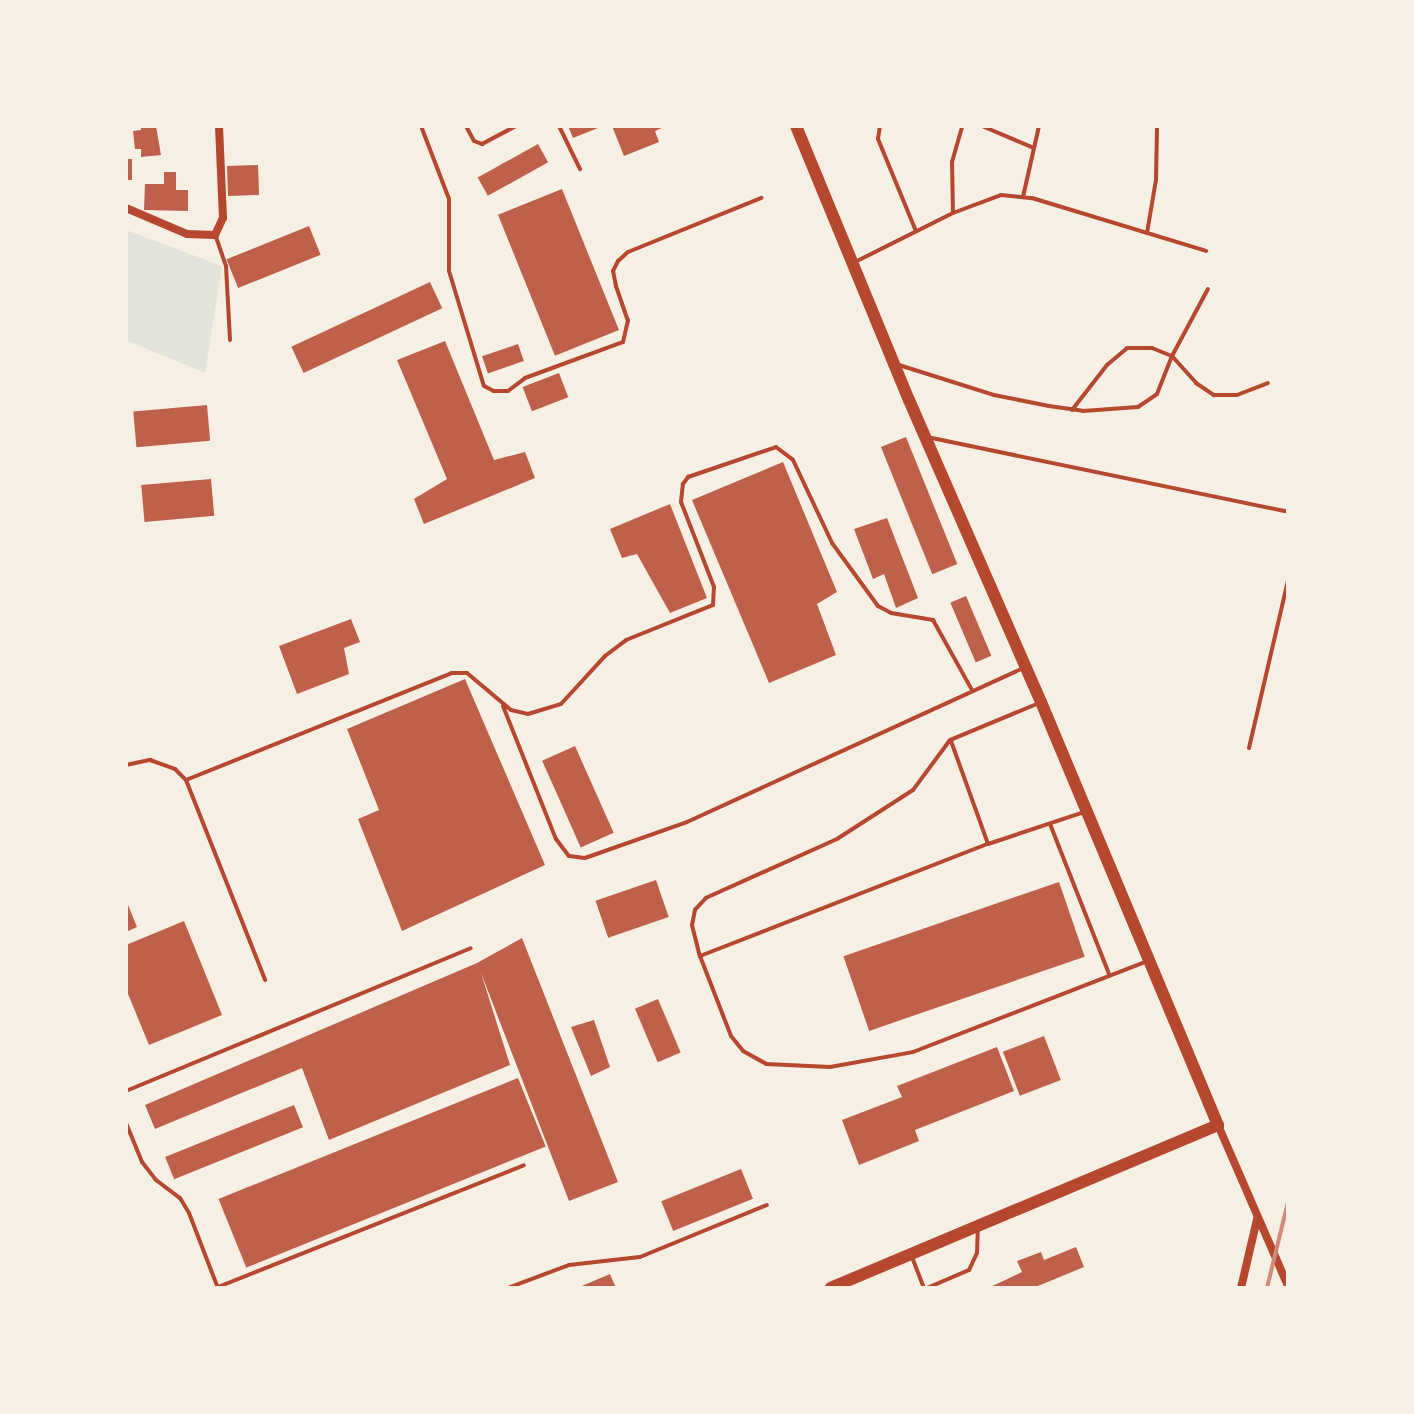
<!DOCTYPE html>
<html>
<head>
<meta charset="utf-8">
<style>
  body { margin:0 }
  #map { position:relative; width:1414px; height:1414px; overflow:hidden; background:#f6efe4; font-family:Commissioner,sans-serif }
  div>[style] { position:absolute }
  .green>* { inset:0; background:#e2e4dc }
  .building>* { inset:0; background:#bf614a; transform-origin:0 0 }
  .service>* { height:4px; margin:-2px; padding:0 2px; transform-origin:2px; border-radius:2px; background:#b5482f }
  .minor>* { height:8px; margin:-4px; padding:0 4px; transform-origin:4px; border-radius:4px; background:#b5482f }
  .secondary>* { height:12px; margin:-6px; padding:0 6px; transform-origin:6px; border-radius:6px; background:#b5482f }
  .rail>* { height:4px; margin:-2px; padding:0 2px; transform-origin:2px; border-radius:2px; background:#cf8b77 }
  span { translate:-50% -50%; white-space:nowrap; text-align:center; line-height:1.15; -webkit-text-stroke:6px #f6efe4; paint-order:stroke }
  .frame { position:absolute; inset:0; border:128px solid #f6efe4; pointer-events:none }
</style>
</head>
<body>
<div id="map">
  <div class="green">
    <div style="clip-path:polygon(126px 230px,222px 266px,205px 373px,126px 340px)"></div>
  </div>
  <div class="building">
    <div style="clip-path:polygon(141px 126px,156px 126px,161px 155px,141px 157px,141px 149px,135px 149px,133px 131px,141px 130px)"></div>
    <div style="clip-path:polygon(568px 126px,603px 126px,573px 138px)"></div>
    <div style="clip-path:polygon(612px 126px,666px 126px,655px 131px,659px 142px,624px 156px)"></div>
    <div style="left:538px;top:144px;width:21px;height:69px;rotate:61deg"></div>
    <div style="left:132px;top:159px;width:21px;height:6px;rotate:90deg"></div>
    <div style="left:258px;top:165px;width:30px;height:31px;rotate:88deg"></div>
    <div style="clip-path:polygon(164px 172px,176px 172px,176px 190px,188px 190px,188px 211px,144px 210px,145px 184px,164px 184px)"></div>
    <div style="left:562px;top:189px;width:152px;height:69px;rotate:68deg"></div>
    <div style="left:309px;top:226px;width:31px;height:89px;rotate:68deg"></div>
    <div style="left:430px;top:282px;width:29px;height:153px;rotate:65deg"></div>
    <div style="clip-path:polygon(445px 341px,494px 460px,525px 452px,535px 478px,424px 524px,414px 499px,447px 479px,397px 360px)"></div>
    <div style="left:518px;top:344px;width:18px;height:38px;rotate:71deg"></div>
    <div style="left:559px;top:373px;width:26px;height:39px;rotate:69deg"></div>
    <div style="left:207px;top:405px;width:36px;height:74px;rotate:85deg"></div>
    <div style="left:906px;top:437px;width:137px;height:27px;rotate:68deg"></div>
    <div style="clip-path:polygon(783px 462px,837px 592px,817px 604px,836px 655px,769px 683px,692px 500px)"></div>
    <div style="left:211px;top:479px;width:37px;height:70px;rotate:85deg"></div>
    <div style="clip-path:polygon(670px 504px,707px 598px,670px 613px,637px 554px,622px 558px,610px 529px)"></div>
    <div style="clip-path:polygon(887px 518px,918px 598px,896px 608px,884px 574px,873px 579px,854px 529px)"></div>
    <div style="left:966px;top:596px;width:65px;height:17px;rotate:67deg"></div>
    <div style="clip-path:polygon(351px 619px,360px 642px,344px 648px,349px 674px,297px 694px,279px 646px)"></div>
    <div style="clip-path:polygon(465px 679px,545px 865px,402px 931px,358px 819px,379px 810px,347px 729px)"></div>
    <div style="left:575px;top:746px;width:95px;height:36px;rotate:66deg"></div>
    <div style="left:656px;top:880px;width:39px;height:64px;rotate:71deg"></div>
    <div style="left:1059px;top:882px;width:79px;height:228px;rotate:71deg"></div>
    <div style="clip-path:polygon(126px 900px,137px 927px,126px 932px)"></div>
    <div style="clip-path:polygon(184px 921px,222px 1015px,149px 1045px,126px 989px,126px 945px)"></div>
    <div style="clip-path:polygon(522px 938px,618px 1182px,569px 1201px,481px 973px,510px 1065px,329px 1140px,302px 1068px,155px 1129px,145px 1105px,477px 963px)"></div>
    <div style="left:658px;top:999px;width:58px;height:25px;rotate:67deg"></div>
    <div style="clip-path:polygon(594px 1020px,610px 1067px,591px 1076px,571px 1027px)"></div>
    <div style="left:1044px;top:1036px;width:47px;height:44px;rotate:69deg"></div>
    <div style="clip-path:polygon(997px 1047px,1014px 1091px,915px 1130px,919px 1141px,859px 1165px,842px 1120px,902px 1097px,897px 1086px)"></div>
    <div style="left:518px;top:1078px;width:74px;height:323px;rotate:68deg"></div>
    <div style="left:294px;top:1105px;width:24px;height:139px;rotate:68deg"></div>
    <div style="left:741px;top:1169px;width:32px;height:86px;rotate:68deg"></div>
    <div style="clip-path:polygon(1076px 1247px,1084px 1267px,1033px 1288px,988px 1288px,1022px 1272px,1017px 1261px,1041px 1252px,1044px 1260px)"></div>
    <div style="clip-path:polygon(610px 1274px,616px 1288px,577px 1288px)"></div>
  </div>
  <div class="service">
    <div style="left:421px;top:126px;width:78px;rotate:69deg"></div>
    <div style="left:449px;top:199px;width:72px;rotate:90deg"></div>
    <div style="left:449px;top:271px;width:120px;rotate:73.1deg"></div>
    <div style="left:484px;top:386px;width:11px;rotate:27deg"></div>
    <div style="left:494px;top:391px;width:14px"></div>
    <div style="left:508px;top:391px;width:21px;rotate:-37deg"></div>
    <div style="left:525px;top:378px;width:104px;rotate:-20.2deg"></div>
    <div style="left:623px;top:342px;width:22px;rotate:-77deg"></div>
    <div style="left:628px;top:321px;width:37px;rotate:-109deg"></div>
    <div style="left:616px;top:286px;width:15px;rotate:-101deg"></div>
    <div style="left:613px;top:271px;width:11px;rotate:-63deg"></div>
    <div style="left:618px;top:261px;width:13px;rotate:-42deg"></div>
    <div style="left:628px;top:252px;width:144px;rotate:-22.1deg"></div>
    <div style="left:466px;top:126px;width:17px;rotate:62deg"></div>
    <div style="left:474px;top:141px;width:9px;rotate:21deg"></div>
    <div style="left:482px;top:144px;width:38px;rotate:-28deg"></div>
    <div style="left:559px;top:126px;width:48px;rotate:64deg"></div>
    <div style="left:880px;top:126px;width:13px;rotate:99deg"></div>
    <div style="left:878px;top:139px;width:100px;rotate:67.6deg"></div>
    <div style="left:982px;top:126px;width:56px;rotate:22.9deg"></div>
    <div style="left:1023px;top:197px;width:73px;rotate:-77.3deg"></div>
    <div style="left:953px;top:213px;width:51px;rotate:-91.1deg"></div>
    <div style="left:952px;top:162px;width:37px;rotate:-74deg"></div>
    <div style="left:1147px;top:233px;width:54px;rotate:-80.4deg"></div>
    <div style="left:1156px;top:180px;width:54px;rotate:-88.9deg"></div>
    <div style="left:216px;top:237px;width:31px;rotate:71deg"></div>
    <div style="left:226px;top:266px;width:74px;rotate:86.9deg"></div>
    <div style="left:855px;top:262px;width:110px;rotate:-26.6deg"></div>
    <div style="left:953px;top:213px;width:51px;rotate:-20.6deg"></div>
    <div style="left:1001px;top:195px;width:31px;rotate:6deg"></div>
    <div style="left:1032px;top:198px;width:182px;rotate:16.9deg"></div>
    <div style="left:899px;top:365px;width:100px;rotate:17.5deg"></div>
    <div style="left:994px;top:395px;width:56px;rotate:11.3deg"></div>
    <div style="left:1049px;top:406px;width:34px;rotate:8deg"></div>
    <div style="left:1083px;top:411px;width:55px;rotate:-4.2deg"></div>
    <div style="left:1138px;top:407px;width:23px;rotate:-34deg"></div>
    <div style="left:1157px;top:394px;width:41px;rotate:-68.5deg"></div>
    <div style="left:1172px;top:356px;width:76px;rotate:-61.8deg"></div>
    <div style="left:1072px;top:410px;width:57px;rotate:-52.1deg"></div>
    <div style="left:1107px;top:365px;width:26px;rotate:-40deg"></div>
    <div style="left:1127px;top:348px;width:25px"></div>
    <div style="left:1152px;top:348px;width:22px;rotate:22deg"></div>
    <div style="left:1172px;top:356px;width:36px;rotate:48deg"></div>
    <div style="left:1196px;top:383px;width:22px;rotate:34deg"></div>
    <div style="left:1214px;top:395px;width:23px"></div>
    <div style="left:1237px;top:395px;width:33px;rotate:-21deg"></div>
    <div style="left:927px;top:437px;width:369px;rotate:11.7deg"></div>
    <div style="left:1039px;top:703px;width:96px;rotate:157.4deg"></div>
    <div style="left:950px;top:740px;width:62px;rotate:126.5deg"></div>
    <div style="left:913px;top:790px;width:90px;rotate:147.2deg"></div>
    <div style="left:837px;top:839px;width:144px;rotate:155.8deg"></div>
    <div style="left:706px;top:898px;width:16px;rotate:133deg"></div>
    <div style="left:695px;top:910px;width:15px;rotate:101deg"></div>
    <div style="left:692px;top:925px;width:32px;rotate:76deg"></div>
    <div style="left:700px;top:956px;width:86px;rotate:68.8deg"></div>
    <div style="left:731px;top:1036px;width:19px;rotate:51deg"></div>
    <div style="left:743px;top:1051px;width:26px;rotate:29deg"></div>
    <div style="left:766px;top:1064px;width:64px;rotate:2.7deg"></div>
    <div style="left:830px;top:1067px;width:84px;rotate:-10.2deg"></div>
    <div style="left:913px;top:1052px;width:252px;rotate:-21.2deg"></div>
    <div style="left:503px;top:706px;width:143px;rotate:68.3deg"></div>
    <div style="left:556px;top:839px;width:21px;rotate:53deg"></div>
    <div style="left:569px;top:856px;width:16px;rotate:7deg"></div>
    <div style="left:585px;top:858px;width:108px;rotate:-19.4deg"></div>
    <div style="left:687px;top:822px;width:370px;rotate:-24.6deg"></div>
    <div style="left:951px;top:741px;width:109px;rotate:70.2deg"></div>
    <div style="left:1249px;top:748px;width:172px;rotate:-76.9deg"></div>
    <div style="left:126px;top:765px;width:25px;rotate:-12deg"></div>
    <div style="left:150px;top:760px;width:27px;rotate:20deg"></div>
    <div style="left:175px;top:769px;width:16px;rotate:45deg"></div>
    <div style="left:186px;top:780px;width:215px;rotate:68.4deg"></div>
    <div style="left:186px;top:780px;width:287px;rotate:-21.9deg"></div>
    <div style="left:452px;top:673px;width:15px"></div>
    <div style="left:467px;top:673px;width:57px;rotate:40.1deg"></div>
    <div style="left:511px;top:710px;width:17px;rotate:13deg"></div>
    <div style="left:528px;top:714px;width:34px;rotate:-17deg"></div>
    <div style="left:561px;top:704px;width:65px;rotate:-47.5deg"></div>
    <div style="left:605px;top:656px;width:26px;rotate:-37deg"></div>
    <div style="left:626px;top:640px;width:94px;rotate:-21.9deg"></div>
    <div style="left:713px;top:605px;width:18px;rotate:-87deg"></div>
    <div style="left:714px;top:587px;width:91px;rotate:-111.2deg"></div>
    <div style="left:681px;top:502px;width:18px;rotate:-84deg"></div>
    <div style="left:683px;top:484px;width:9px;rotate:-54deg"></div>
    <div style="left:688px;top:477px;width:93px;rotate:-18.8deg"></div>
    <div style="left:776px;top:447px;width:21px;rotate:37deg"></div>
    <div style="left:793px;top:460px;width:92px;rotate:64.8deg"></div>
    <div style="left:832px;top:543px;width:78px;rotate:53.9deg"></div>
    <div style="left:878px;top:606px;width:15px;rotate:28deg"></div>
    <div style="left:891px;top:613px;width:43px;rotate:9.5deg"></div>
    <div style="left:933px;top:620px;width:80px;rotate:60.9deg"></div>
    <div style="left:1050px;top:824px;width:163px;rotate:68.5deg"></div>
    <div style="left:700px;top:956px;width:309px;rotate:-21.3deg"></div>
    <div style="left:988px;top:844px;width:101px;rotate:-18.4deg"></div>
    <div style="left:126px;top:1091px;width:373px;rotate:-22.5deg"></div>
    <div style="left:126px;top:1123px;width:42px;rotate:67.7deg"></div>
    <div style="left:142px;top:1162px;width:23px;rotate:52deg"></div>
    <div style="left:156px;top:1180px;width:30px;rotate:37deg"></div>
    <div style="left:180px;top:1198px;width:17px;rotate:59deg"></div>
    <div style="left:189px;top:1213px;width:80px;rotate:68.9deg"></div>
    <div style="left:912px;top:1257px;width:33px;rotate:69deg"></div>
    <div style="left:218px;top:1287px;width:329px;rotate:-21.7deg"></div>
    <div style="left:508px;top:1288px;width:65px;rotate:-20.7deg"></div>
    <div style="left:569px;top:1265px;width:71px;rotate:-6.4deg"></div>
    <div style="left:640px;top:1257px;width:137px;rotate:-22.3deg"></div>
    <div style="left:927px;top:1288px;width:46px;rotate:-23.2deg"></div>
    <div style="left:969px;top:1270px;width:19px;rotate:-65deg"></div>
    <div style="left:977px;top:1253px;width:24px;rotate:-88deg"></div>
  </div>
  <div class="minor">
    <div style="left:126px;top:208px;width:66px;rotate:23.1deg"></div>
    <div style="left:187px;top:234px;width:28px;rotate:2deg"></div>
    <div style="left:215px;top:235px;width:19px;rotate:-65deg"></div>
    <div style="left:223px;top:218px;width:92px;rotate:-92.5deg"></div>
    <div style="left:1218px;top:1125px;width:176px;rotate:66.5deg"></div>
    <div style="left:1241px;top:1288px;width:71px;rotate:-76.9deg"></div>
  </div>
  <div class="secondary">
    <div style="left:796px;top:126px;width:296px;rotate:67.6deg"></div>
    <div style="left:909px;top:400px;width:330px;rotate:66.4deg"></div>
    <div style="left:1041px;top:702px;width:459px;rotate:67.3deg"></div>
    <div style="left:1218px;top:1125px;width:420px;rotate:157.2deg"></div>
  </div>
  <div class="rail">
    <div style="left:1267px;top:1288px;width:89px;rotate:-76.3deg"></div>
  </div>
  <div class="frame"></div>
</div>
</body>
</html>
